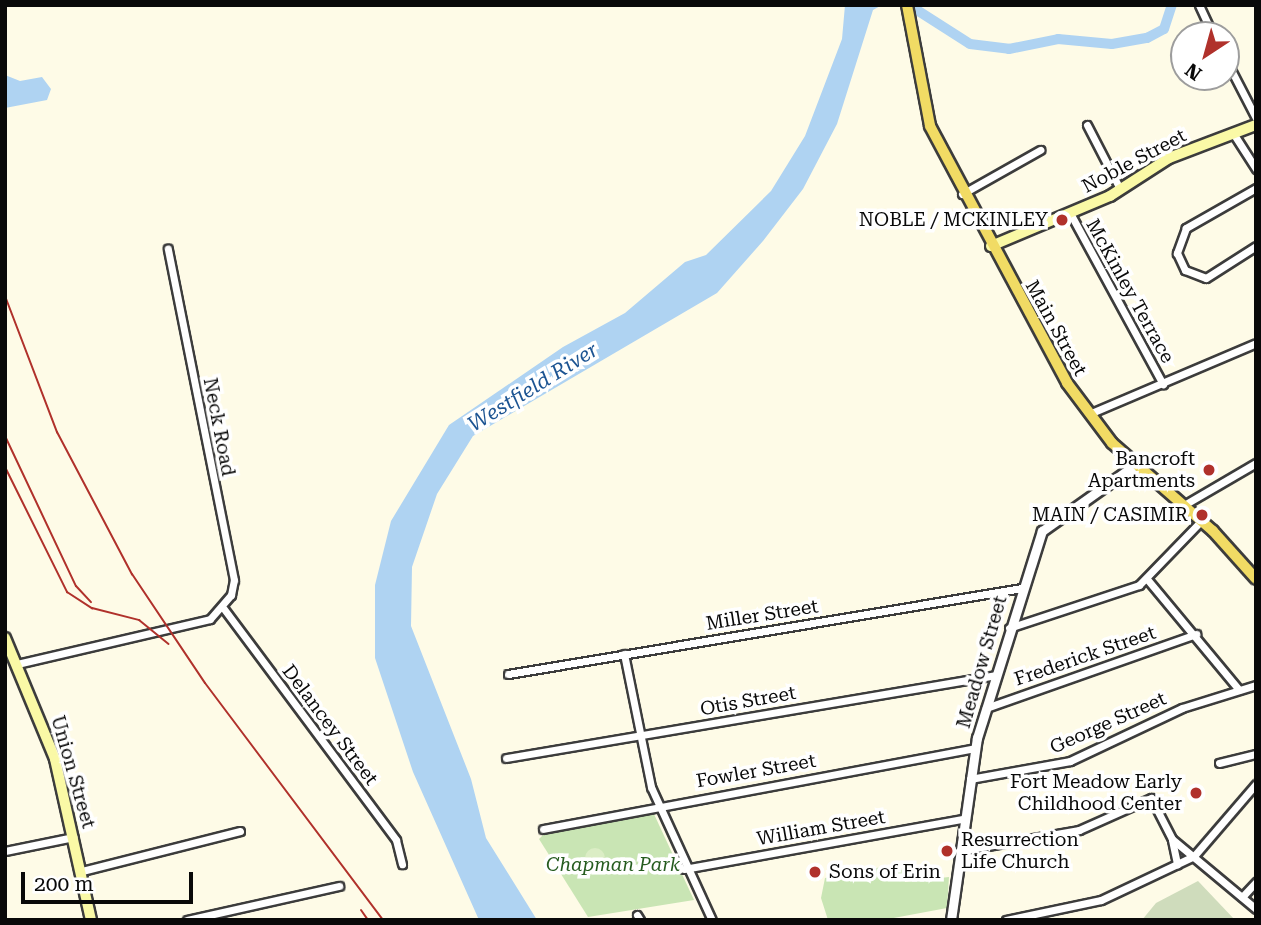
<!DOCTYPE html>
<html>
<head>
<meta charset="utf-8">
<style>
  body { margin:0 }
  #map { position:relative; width:1261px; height:925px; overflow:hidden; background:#fefbe7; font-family:"Roboto Serif",serif }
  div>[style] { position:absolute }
  .green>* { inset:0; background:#c9e5b4 }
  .cemetery>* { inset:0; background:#cfdcbc }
  .pitch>* { inset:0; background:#dbedc5 }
  .round { border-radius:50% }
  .water>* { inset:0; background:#afd3f2 }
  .river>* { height:10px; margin:-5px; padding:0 5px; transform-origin:5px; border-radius:5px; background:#afd3f2 }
  .roads { filter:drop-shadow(2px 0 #3c3c3c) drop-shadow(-2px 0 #3c3c3c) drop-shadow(0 2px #3c3c3c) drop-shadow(0 -2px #3c3c3c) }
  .minor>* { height:7px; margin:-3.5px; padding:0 3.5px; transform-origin:3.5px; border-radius:3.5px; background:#fff }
  .tertiary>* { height:9px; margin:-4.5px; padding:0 4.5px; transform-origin:4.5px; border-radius:4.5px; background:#fff }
  .secondary>* { height:10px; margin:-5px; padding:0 5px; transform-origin:5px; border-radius:5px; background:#faf9a6 }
  .primary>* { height:10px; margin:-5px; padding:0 5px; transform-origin:5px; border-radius:5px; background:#f1db64 }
  .rail>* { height:2px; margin:-1px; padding:0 1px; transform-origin:1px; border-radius:1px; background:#b0312b }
  .dots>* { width:19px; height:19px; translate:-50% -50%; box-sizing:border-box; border:4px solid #fff; border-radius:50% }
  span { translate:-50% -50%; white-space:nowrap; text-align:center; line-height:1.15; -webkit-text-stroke:7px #fff; paint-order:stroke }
  .street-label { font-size:19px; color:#090909 }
  .poi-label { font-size:19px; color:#090909 }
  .right { translate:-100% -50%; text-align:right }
  .left { translate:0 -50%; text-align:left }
  .park-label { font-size:19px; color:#265c1f; font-style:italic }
  .water-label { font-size:21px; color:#1c5492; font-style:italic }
  .frame { position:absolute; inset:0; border:7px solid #090909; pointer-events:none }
  .north { position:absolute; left:1170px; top:21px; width:70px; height:70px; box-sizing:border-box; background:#fff; border:2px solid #9d9d9d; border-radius:50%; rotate:216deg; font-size:19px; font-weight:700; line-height:28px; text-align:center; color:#090909 }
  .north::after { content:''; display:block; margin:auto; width:24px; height:32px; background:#b0312b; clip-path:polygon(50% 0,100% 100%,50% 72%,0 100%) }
  .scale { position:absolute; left:21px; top:872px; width:172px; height:32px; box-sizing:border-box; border:4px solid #090909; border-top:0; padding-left:9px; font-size:21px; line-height:24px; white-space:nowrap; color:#090909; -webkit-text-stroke:5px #fff; paint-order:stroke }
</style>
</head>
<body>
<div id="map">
  <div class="green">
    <div style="clip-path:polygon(653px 812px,694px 900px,588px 917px,539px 839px,553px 825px)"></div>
    <div style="clip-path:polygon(902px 863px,905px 882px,949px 877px,947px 908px,883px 920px,828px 920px,821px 898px,825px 878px)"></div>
  </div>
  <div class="cemetery">
    <div style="clip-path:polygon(1198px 881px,1235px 920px,1142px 920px,1156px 903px)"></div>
  </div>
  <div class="pitch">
    <div class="round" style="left:585px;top:848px;width:20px;height:20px"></div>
  </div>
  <div class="water">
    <div style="clip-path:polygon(845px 5px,882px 5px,873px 10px,837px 124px,803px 189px,763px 241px,717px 293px,473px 436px,437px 494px,412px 567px,411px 626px,471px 779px,486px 838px,537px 920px,479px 920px,413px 772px,375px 658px,375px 585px,391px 521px,449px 425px,563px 347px,625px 313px,685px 262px,706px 255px,771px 191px,805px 136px,842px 39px)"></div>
    <div style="clip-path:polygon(5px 75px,20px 81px,42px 77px,51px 89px,47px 100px,5px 108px)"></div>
  </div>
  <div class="river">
    <div style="left:909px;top:5px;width:72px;rotate:32.6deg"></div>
    <div style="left:970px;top:44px;width:39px;rotate:7deg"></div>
    <div style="left:1009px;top:49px;width:50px;rotate:-11.5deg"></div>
    <div style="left:1058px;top:39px;width:54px;rotate:5.3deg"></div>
    <div style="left:1112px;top:44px;width:36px;rotate:-10deg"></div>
    <div style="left:1147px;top:38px;width:19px;rotate:-28deg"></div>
    <div style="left:1164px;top:29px;width:25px;rotate:-72deg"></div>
  </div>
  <div class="roads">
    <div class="minor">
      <div style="left:1199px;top:5px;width:33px;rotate:65deg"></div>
      <div style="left:1226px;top:60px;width:65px;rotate:62.7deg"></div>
      <div style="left:1087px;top:125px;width:72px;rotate:62.7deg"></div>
      <div style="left:1233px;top:133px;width:43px;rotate:57.4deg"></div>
      <div style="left:1256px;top:188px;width:81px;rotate:150.3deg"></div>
      <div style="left:1186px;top:228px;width:27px;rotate:110deg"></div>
      <div style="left:1177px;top:253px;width:19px;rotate:65deg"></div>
      <div style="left:1185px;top:270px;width:22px;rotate:21deg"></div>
      <div style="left:1206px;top:278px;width:59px;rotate:-32.6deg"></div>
      <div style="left:962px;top:194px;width:90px;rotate:-29.4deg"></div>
      <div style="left:1070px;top:213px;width:195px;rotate:61.5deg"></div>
      <div style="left:1089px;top:414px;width:181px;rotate:-23deg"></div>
      <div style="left:1184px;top:505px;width:83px;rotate:-30.3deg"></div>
      <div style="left:1147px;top:579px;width:144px;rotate:50.3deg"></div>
      <div style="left:224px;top:609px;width:288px;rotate:53.3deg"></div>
      <div style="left:396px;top:840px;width:25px;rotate:76deg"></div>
      <div style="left:1009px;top:628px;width:137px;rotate:-18.3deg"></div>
      <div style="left:1139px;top:585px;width:91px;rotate:-45.9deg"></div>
      <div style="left:624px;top:654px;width:136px;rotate:78.5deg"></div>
      <div style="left:651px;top:787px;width:146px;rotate:65.4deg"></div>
      <div style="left:17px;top:664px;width:198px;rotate:-13.1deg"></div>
      <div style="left:210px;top:619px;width:32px;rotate:-49deg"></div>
      <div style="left:231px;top:595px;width:15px;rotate:-79deg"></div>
      <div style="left:234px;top:580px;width:338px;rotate:-101.3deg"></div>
      <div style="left:508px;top:674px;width:521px;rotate:-9.5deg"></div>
      <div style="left:986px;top:708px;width:223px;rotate:-19.4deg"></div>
      <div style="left:506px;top:758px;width:497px;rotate:-9.6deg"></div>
      <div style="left:1219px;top:763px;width:38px;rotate:-14deg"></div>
      <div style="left:970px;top:779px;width:102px;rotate:-10.2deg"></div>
      <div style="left:1070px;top:761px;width:124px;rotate:-25.3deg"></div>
      <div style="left:1182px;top:708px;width:77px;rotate:-17.3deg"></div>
      <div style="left:543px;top:829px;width:440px;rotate:-10.6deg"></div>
      <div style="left:1172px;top:840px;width:25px;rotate:78deg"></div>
      <div style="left:5px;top:851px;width:70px;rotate:-11.5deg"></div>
      <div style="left:959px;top:851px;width:122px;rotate:-9.9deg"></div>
      <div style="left:1079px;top:830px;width:79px;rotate:-24deg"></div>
      <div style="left:1151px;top:798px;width:46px;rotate:62.9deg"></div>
      <div style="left:1172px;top:839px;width:109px;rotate:39.8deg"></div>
      <div style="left:684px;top:869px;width:283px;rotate:-10.2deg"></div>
      <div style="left:82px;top:871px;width:163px;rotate:-14.2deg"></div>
      <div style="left:1242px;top:897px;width:21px;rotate:-47deg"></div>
      <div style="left:637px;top:915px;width:6px;rotate:59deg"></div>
      <div style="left:187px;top:920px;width:156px;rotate:-12.6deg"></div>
      <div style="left:1006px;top:920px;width:97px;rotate:-11.9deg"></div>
      <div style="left:1101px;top:900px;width:103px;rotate:-25.3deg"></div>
      <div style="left:1194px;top:856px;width:95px;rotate:-49.3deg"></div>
    </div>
    <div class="tertiary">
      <div style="left:951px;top:920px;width:184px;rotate:-81.9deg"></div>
      <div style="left:977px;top:738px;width:217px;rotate:-72.6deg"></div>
      <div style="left:1042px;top:531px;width:114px;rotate:-35.4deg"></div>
    </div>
    <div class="secondary">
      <div style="left:991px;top:246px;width:129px;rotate:-22.8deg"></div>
      <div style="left:1110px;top:196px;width:70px;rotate:-32.8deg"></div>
      <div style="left:1169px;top:158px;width:93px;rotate:-20.8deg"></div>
      <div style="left:5px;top:638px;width:131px;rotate:67.5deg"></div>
      <div style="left:55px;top:759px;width:165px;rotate:77.4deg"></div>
    </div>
    <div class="primary">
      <div style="left:907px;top:5px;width:123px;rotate:79.2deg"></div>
      <div style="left:930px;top:126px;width:291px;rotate:61.9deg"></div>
      <div style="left:1067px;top:383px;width:75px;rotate:53.1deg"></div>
      <div style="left:1112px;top:443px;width:134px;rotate:41.1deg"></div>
      <div style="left:1213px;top:531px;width:64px;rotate:48.1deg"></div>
    </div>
  </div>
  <div class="rail">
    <div style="left:5px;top:296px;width:146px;rotate:69.1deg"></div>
    <div style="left:57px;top:432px;width:161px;rotate:62.2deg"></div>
    <div style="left:132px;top:574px;width:131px;rotate:56.2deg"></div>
    <div style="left:205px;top:683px;width:296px;rotate:53.1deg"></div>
    <div style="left:5px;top:436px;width:166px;rotate:64.7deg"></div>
    <div style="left:76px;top:586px;width:22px;rotate:47deg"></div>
    <div style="left:5px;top:467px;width:140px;rotate:63.6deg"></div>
    <div style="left:67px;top:592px;width:30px;rotate:33deg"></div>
    <div style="left:92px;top:608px;width:49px;rotate:14.3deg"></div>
    <div style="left:139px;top:620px;width:38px;rotate:39deg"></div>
    <div style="left:361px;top:910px;width:12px;rotate:55deg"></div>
  </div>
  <div class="dots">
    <div style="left:1062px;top:220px;background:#b0312b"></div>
    <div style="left:1209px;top:470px;background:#b0312b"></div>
    <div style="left:1202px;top:515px;background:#b0312b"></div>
    <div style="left:1196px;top:793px;background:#b0312b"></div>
    <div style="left:947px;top:851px;background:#b0312b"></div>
    <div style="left:815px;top:872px;background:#b0312b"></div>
  </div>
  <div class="street-label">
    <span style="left:1134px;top:161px;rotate:-28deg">Noble Street</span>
    <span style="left:1130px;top:291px;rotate:61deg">McKinley Terrace</span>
    <span style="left:1056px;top:328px;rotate:61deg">Main Street</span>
    <span style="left:219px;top:427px;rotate:79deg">Neck Road</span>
    <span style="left:762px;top:615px;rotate:-9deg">Miller Street</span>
    <span style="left:1085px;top:656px;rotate:-19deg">Frederick Street</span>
    <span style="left:982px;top:662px;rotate:-74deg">Meadow Street</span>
    <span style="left:748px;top:701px;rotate:-10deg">Otis Street</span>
    <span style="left:1108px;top:723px;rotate:-24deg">George Street</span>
    <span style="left:330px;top:725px;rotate:53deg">Delancey Street</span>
    <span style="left:756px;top:771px;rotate:-10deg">Fowler Street</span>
    <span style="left:73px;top:772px;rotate:74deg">Union Street</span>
    <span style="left:821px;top:828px;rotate:-10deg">William Street</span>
  </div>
  <div class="poi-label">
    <span class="right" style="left:1048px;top:220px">NOBLE / MCKINLEY</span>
    <span class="right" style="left:1195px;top:470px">Bancroft<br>Apartments</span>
    <span class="right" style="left:1188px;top:515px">MAIN / CASIMIR</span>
    <span class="right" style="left:1182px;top:793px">Fort Meadow Early<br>Childhood Center</span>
    <span class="left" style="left:961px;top:851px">Resurrection<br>Life Church</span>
    <span class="left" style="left:829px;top:872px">Sons of Erin</span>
  </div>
  <div class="park-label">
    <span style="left:613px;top:865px">Chapman Park</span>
  </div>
  <div class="water-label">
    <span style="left:533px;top:387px;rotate:-32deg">Westfield River</span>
  </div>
  <div class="frame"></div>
  <div class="north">N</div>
  <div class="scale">200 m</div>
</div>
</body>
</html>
